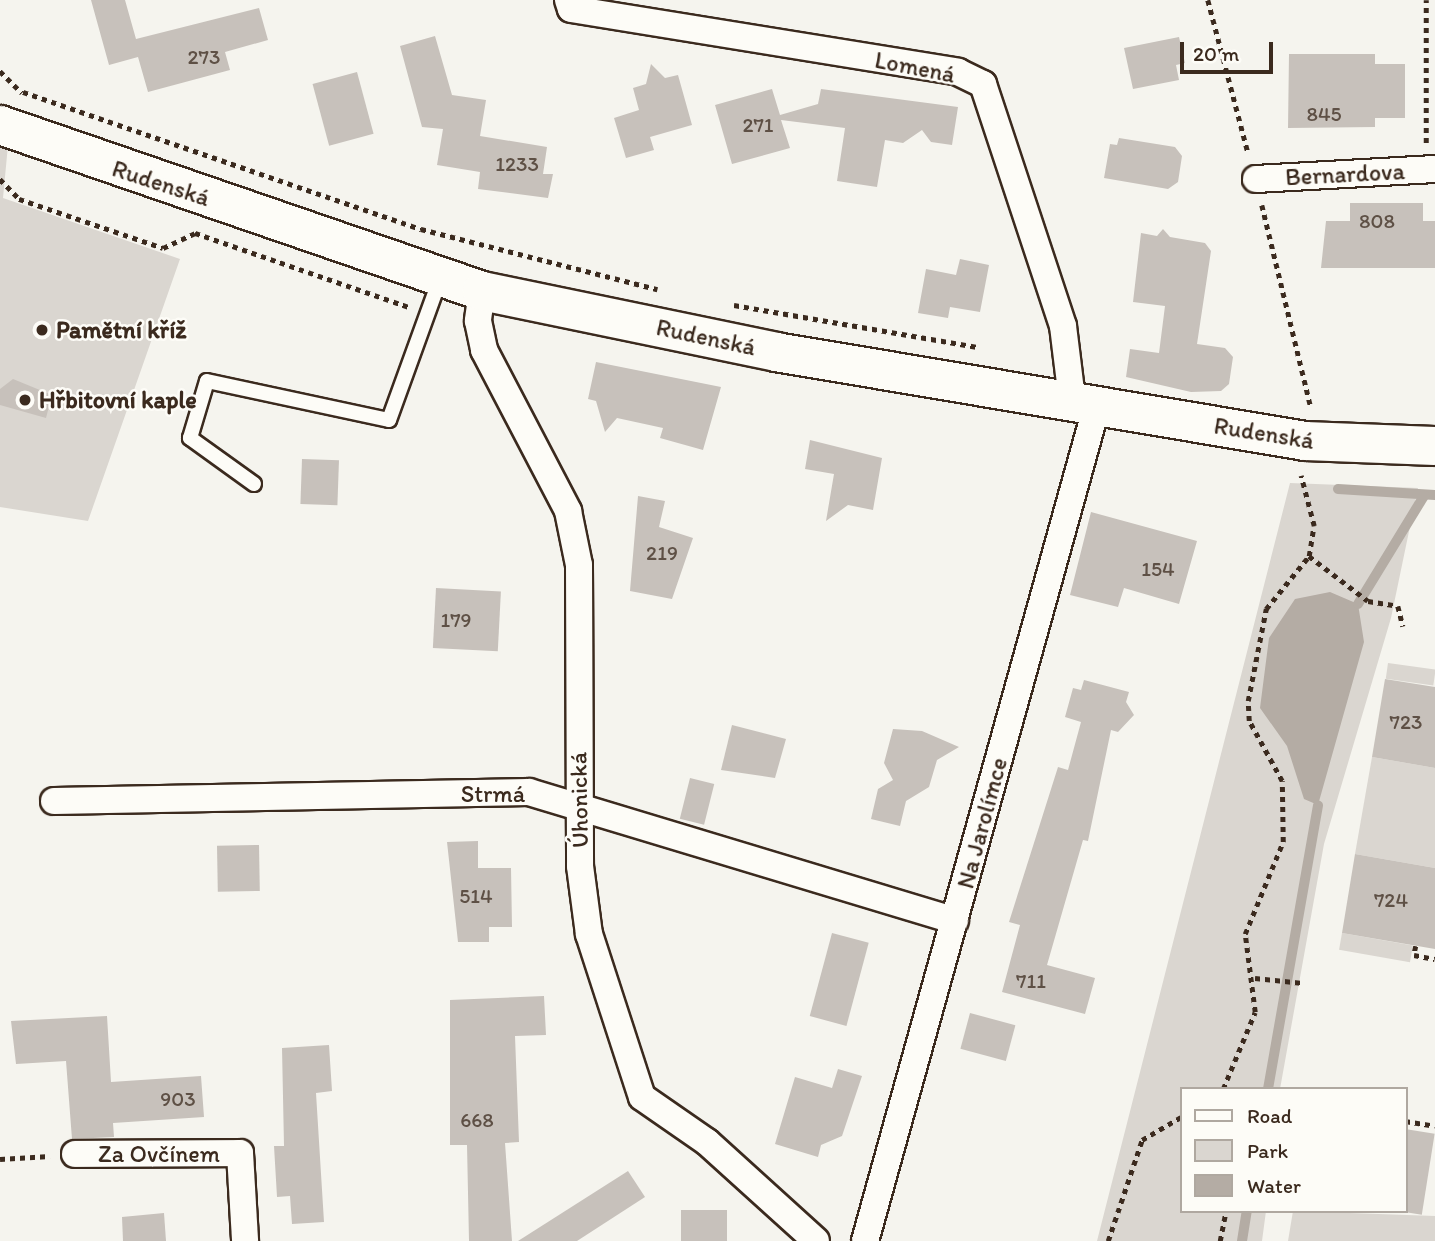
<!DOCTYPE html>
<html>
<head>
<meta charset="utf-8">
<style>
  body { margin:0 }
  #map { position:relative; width:1435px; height:1241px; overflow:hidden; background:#f5f4ee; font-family:Itim,sans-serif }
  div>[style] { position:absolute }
  .green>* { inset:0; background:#dad6d0; transform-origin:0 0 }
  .water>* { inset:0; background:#b4aca4 }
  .stream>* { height:10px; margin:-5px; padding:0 5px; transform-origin:5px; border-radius:5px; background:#b4aca4 }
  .building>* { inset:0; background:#c7c1bb; transform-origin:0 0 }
  .path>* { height:4.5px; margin-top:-2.25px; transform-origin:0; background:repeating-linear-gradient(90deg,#3b2a1e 0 5px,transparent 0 10px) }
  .roads { filter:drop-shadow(2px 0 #3b2a1e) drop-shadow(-2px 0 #3b2a1e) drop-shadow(0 2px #3b2a1e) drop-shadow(0 -2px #3b2a1e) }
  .lane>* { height:14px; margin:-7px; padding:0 7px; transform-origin:7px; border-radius:7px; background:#fdfcf7 }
  .street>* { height:26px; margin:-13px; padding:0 13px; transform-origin:13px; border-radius:13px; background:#fdfcf7 }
  .secondary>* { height:38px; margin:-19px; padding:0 19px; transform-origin:19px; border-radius:19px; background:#fdfcf7 }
  .dots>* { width:19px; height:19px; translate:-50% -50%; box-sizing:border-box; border:4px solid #fdfcf7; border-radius:50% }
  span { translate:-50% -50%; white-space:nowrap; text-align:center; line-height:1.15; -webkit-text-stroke:5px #fdfcf7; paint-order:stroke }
  .number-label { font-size:21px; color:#5e5045 }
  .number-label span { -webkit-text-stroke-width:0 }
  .street-label { font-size:24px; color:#3b2a1e }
  .poi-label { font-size:24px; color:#3b2a1e; font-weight:700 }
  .left { translate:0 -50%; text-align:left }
  .legend { position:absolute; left:1180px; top:1087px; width:228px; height:126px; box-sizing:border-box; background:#fdfcf7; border:2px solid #afa8a0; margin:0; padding:9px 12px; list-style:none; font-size:21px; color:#3b2a1e }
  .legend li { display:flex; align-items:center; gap:14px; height:35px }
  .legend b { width:35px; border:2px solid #afa8a0 }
  .scale { position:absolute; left:1180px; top:42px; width:93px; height:32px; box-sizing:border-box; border:4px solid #3b2a1e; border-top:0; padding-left:9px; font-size:21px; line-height:24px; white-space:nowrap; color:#3b2a1e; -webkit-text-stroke:5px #fdfcf7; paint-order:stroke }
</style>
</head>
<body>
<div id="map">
  <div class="green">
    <div style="clip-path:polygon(0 142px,8px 145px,3px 198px,180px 259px,88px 521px,0 507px)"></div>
    <div style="clip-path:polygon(1290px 483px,1418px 488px,1391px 618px,1324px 844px,1280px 1089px,1181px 1089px,1181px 1211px,1266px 1211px,1262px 1241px,1097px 1241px)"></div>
    <div style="left:1388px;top:663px;width:48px;height:16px;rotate:8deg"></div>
    <div style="clip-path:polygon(1372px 757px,1435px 768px,1435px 868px,1355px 854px)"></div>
    <div style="left:1342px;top:933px;width:72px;height:17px;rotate:10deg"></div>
    <div style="clip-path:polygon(1293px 1211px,1435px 1216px,1435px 1241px,1288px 1241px)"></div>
  </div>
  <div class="water">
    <div style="clip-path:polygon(1330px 592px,1358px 604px,1364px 642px,1318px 805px,1304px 799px,1287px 746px,1260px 708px,1269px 638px,1295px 599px)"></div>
  </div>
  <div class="stream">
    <div style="left:1338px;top:489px;width:97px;rotate:3.5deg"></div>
    <div style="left:1358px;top:604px;width:127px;rotate:-58.6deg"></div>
    <div style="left:1268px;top:1089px;width:288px;rotate:-80deg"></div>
    <div style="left:1242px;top:1241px;width:30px;rotate:-81deg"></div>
  </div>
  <div class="building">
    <div style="clip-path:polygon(91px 0,125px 0,136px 39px,259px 8px,268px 40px,225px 52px,230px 70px,148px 92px,138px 57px,109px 65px)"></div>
    <div style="clip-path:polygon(435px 36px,452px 95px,486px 100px,480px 136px,547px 147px,543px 174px,553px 174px,548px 198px,478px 189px,480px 172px,437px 165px,443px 129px,422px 127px,400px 46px)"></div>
    <div style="clip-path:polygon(1179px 37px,1185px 63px,1176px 65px,1179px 80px,1133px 89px,1124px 48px)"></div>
    <div style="clip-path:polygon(1289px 54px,1375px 54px,1375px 64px,1405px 64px,1405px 118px,1375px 118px,1375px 127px,1288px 128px)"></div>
    <div style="clip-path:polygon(651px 64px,665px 78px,678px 75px,692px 125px,650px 137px,654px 150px,626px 158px,614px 118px,639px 110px,633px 88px,646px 84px)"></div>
    <div style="left:357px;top:72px;width:64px;height:46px;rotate:75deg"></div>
    <div style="clip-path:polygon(772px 89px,780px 115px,818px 104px,821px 89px,958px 107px,952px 145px,931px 142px,922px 130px,903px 143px,885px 140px,877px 187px,837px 181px,845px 128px,781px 120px,790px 148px,732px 164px,715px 105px)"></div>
    <div style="clip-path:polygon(1119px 138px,1175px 147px,1182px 156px,1178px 182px,1168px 189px,1104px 178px,1110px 144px,1117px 145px)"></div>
    <div style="clip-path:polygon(1350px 203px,1423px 203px,1423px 221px,1435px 221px,1435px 268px,1321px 268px,1326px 221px,1350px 221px)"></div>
    <div style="clip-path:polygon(1163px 229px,1170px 237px,1205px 243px,1211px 251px,1197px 344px,1225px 348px,1233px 357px,1229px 384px,1221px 391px,1191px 392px,1126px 377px,1130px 349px,1159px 353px,1165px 306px,1133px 302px,1141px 233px,1157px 236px)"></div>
    <div style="clip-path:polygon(960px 259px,989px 265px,980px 312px,950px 307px,948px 318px,918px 313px,926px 269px,956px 275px)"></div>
    <div style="clip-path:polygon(596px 362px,721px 387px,703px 450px,660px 438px,663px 428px,617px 418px,605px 432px,596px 401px,588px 399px)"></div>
    <div style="clip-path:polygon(13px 379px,52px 395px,46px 418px,0 405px,0 389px)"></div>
    <div style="clip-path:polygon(810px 440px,882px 458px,873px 510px,848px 505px,826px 521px,834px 474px,805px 469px)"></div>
    <div style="left:302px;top:459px;width:37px;height:45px;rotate:2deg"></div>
    <div style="clip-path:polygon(638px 496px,665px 501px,659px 527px,693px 538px,672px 599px,630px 591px)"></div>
    <div style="clip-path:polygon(1091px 512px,1197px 541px,1179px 604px,1124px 588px,1118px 607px,1070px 595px)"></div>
    <div style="left:436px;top:588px;width:65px;height:60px;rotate:3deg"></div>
    <div style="clip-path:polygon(1385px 679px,1435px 687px,1435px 768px,1372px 757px)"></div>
    <div style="clip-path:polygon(1084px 680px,1129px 692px,1126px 702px,1134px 715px,1118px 732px,1111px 730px,1088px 841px,1083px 840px,1047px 965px,1095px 978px,1085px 1014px,1002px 992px,1020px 925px,1009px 922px,1058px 767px,1068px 770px,1081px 722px,1065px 717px,1073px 688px,1081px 690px)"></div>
    <div style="clip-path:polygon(732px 725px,786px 739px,775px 778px,721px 770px)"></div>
    <div style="clip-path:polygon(893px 729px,922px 731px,959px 747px,937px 760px,929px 787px,906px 801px,900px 826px,871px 819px,878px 789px,893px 780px,884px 763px)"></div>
    <div style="left:690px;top:778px;width:25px;height:42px;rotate:14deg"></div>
    <div style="clip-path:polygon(478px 841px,478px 868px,511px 868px,512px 927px,489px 927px,489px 942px,458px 942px,447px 842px)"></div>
    <div style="left:259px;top:845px;width:46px;height:42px;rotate:89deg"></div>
    <div style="clip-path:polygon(1355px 854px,1435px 868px,1435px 949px,1342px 933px)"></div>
    <div style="left:832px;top:933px;width:38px;height:86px;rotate:15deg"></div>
    <div style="clip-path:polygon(544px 996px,546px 1035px,515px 1036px,519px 1142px,505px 1143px,512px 1241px,469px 1241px,467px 1145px,450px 1145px,450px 1000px)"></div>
    <div style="left:970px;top:1013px;width:47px;height:37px;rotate:15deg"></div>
    <div style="clip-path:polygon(107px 1016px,111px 1082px,201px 1076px,204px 1117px,113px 1123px,114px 1137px,72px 1139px,66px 1061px,16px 1064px,11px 1021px)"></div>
    <div style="clip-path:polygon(329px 1045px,332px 1091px,316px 1093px,324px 1222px,292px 1224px,290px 1196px,277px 1197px,274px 1146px,284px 1146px,282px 1048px)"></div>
    <div style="clip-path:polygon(838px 1069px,862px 1076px,842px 1136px,821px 1145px,818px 1157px,775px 1144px,795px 1077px,832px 1088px)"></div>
    <div style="left:1405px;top:1129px;width:30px;height:82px;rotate:9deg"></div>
    <div style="clip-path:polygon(628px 1171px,645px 1197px,577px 1241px,518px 1241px)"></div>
    <div style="left:681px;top:1210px;width:46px;height:31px"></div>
    <div style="clip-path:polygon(164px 1213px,166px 1241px,123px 1241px,122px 1217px)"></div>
  </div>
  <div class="path">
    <div style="left:1208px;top:0;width:157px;rotate:75.3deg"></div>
    <div style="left:0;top:71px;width:31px;rotate:45deg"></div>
    <div style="left:23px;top:92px;width:421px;rotate:19deg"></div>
    <div style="left:421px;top:229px;width:244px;rotate:14.3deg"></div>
    <div style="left:1426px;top:143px;width:143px;rotate:-90deg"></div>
    <div style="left:0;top:179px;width:28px;rotate:46deg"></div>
    <div style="left:19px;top:199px;width:152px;rotate:18.8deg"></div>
    <div style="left:163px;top:248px;width:35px;rotate:-25deg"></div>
    <div style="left:195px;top:233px;width:226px;rotate:19.1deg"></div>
    <div style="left:1262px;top:205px;width:208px;rotate:76.4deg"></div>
    <div style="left:734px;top:305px;width:247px;rotate:9.8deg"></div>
    <div style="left:1309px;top:556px;width:74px;rotate:37.3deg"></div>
    <div style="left:1368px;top:601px;width:30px;rotate:9deg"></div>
    <div style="left:1398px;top:606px;width:21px;rotate:76deg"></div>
    <div style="left:1416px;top:946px;width:9px;rotate:103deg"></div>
    <div style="left:1414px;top:955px;width:21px;rotate:11deg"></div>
    <div style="left:1255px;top:978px;width:48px;rotate:5.9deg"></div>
    <div style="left:1223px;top:1089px;width:83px;rotate:-67.4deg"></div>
    <div style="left:1255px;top:1012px;width:79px;rotate:-97.3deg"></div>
    <div style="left:1245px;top:934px;width:100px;rotate:-67.6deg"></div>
    <div style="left:1283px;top:842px;width:61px;rotate:-90.9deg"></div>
    <div style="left:1282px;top:781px;width:68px;rotate:-118.8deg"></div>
    <div style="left:1249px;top:721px;width:20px;rotate:-93deg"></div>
    <div style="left:1248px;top:701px;width:94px;rotate:-78.9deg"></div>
    <div style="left:1266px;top:609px;width:68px;rotate:-50.9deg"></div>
    <div style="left:1309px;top:556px;width:30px;rotate:-81deg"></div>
    <div style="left:1314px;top:526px;width:52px;rotate:-104.6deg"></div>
    <div style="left:1405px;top:1121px;width:30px;rotate:9deg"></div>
    <div style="left:0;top:1159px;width:50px;rotate:-3.4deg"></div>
    <div style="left:1108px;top:1241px;width:107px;rotate:-71.4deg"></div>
    <div style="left:1142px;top:1140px;width:45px;rotate:-30.5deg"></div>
    <div style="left:1220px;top:1241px;width:31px;rotate:-79deg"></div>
  </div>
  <div class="roads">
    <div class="lane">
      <div style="left:254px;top:484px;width:79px;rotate:-144.3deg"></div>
      <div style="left:190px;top:438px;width:59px;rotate:-73.4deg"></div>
      <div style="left:207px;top:381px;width:186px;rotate:12.1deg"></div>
      <div style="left:389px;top:420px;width:150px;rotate:-70.1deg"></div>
    </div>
    <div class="street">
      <div style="left:568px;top:0;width:9px;rotate:72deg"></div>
      <div style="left:571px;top:9px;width:392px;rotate:9.2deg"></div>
      <div style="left:958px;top:72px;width:28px;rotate:26deg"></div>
      <div style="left:983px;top:84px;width:255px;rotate:71.7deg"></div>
      <div style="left:1063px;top:326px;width:74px;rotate:83deg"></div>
      <div style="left:1256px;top:179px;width:179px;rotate:-3.2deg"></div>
      <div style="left:482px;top:291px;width:30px;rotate:98deg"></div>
      <div style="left:478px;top:321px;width:30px;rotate:78deg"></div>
      <div style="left:484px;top:350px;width:182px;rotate:62.4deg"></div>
      <div style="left:568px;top:511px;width:55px;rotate:78.5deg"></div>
      <div style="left:579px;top:565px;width:301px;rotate:89.8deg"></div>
      <div style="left:580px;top:866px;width:69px;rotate:82.5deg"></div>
      <div style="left:589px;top:934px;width:171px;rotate:72deg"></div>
      <div style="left:642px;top:1097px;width:79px;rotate:34.7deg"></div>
      <div style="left:707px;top:1142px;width:147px;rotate:42.2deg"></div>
      <div style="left:54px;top:801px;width:475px;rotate:-1.1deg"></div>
      <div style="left:529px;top:792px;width:445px;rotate:16.8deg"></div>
      <div style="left:75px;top:1154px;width:165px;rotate:-0.3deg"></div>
      <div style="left:240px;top:1153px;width:88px;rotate:86.7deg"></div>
      <div style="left:865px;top:1241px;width:868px;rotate:-74.49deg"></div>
    </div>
    <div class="secondary">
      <div style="left:0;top:125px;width:510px;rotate:19deg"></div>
      <div style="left:482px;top:291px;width:300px;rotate:11.7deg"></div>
      <div style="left:776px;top:352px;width:536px;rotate:9.55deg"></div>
      <div style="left:1305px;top:441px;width:130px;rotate:2.2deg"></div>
    </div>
  </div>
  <div class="dots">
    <div style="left:42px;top:330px;background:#3b2a1e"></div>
    <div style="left:25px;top:400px;background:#3b2a1e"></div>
  </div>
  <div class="number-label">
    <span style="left:204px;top:57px">273</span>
    <span style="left:1324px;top:114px">845</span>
    <span style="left:758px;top:125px">271</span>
    <span style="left:517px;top:164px">1233</span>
    <span style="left:1377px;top:221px">808</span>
    <span style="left:662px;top:553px">219</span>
    <span style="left:1158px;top:569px">154</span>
    <span style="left:456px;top:620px">179</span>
    <span style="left:1406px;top:722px">723</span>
    <span style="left:476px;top:896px">514</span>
    <span style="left:1391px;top:900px">724</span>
    <span style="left:1031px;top:981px">711</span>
    <span style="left:178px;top:1099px">903</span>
    <span style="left:477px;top:1120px">668</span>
  </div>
  <div class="street-label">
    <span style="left:915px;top:67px;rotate:11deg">Lomená</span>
    <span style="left:1345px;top:174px;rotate:-3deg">Bernardova</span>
    <span style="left:161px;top:183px;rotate:18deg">Rudenská</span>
    <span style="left:706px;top:337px;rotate:12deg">Rudenská</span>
    <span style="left:1264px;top:433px;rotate:9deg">Rudenská</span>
    <span style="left:493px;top:794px">Strmá</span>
    <span style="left:579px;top:800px;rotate:-91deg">Úhonická</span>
    <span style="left:982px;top:823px;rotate:-75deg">Na Jarolímce</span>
    <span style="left:159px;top:1154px">Za Ovčínem</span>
  </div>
  <div class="poi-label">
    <span class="left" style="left:56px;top:330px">Pamětní kříž</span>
    <span class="left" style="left:39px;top:400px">Hřbitovní kaple</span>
  </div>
  <ul class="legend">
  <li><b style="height:9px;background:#fdfcf7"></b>Road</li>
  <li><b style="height:19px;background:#dad6d0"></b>Park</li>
  <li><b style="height:19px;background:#b4aca4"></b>Water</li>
  </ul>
  <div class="scale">20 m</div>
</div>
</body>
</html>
